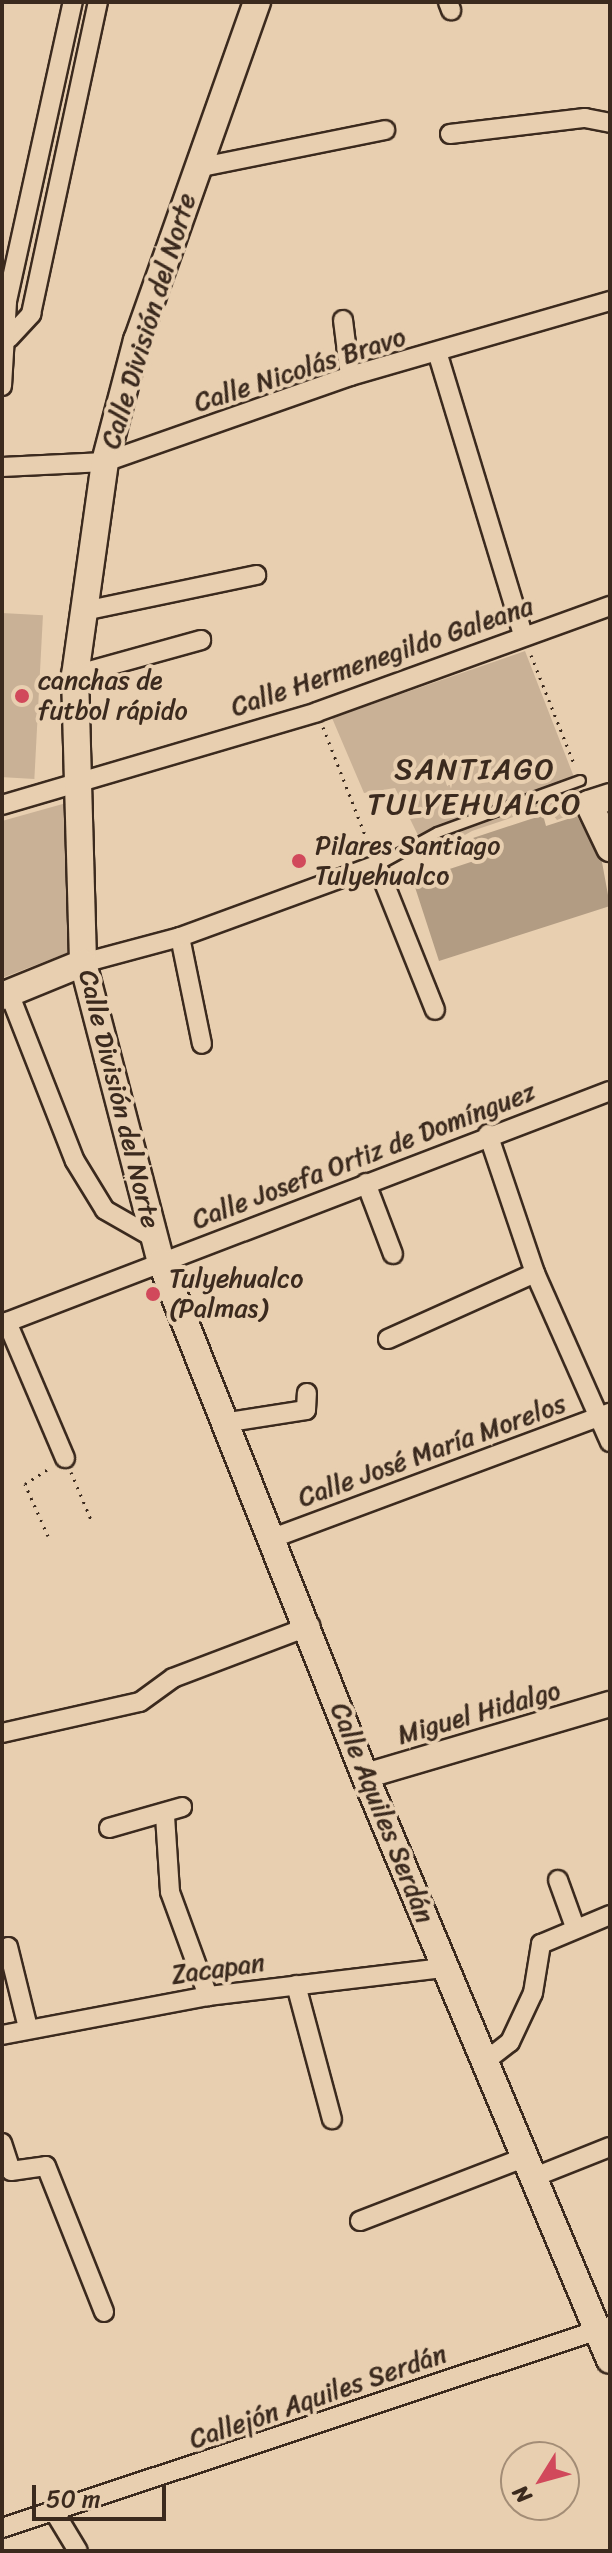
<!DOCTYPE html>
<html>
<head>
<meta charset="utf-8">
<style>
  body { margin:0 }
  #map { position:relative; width:612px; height:2553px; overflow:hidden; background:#e8cfb0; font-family:Sriracha,sans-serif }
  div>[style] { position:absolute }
  .green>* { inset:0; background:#c9b196; transform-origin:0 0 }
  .building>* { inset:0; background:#b29c83 }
  .path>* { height:3px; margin-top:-1.5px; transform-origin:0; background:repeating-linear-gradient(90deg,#3b2a1e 0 2px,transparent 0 8px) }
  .roads { filter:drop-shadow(2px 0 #3b2a1e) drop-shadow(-2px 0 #3b2a1e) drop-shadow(0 2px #3b2a1e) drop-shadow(0 -2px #3b2a1e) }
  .service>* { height:9px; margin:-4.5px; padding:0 4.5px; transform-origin:4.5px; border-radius:4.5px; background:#e8cfb0 }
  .minor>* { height:18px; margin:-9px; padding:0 9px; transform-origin:9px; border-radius:9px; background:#e8cfb0 }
  .tertiary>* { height:24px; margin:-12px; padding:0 12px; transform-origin:12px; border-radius:12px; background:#e8cfb0 }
  .secondary>* { height:26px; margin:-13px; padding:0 13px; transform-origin:13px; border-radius:13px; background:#e8cfb0 }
  .dots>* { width:22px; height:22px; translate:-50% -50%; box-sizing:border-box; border:4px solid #e8cfb0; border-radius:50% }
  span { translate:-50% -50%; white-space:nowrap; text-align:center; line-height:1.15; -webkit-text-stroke:8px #e8cfb0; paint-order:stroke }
  .street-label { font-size:26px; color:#3b2a1e }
  .poi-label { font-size:26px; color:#3b2a1e }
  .left { translate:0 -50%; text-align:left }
  .quarter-label { font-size:30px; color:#3b2a1e; letter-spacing:2px }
  .frame { position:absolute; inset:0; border:4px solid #3b2a1e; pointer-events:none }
  .north { position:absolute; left:500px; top:2441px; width:80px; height:80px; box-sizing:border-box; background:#e8cfb0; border:2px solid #a38d76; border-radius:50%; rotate:233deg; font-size:22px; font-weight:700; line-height:32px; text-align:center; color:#3b2a1e }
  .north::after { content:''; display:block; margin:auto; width:28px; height:36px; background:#d1495b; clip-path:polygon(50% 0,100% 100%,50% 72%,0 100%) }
  .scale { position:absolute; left:32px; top:2485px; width:134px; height:36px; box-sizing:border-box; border:4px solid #3b2a1e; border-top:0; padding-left:10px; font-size:24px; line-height:28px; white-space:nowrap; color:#3b2a1e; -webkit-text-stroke:6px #e8cfb0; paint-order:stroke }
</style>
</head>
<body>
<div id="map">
  <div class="green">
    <div style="left:2px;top:613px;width:41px;height:164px;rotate:3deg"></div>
    <div style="clip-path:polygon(525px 651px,586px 808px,557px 820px,546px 806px,472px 831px,428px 856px,395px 788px,364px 793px,332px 718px)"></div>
    <div style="clip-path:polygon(77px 800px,77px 949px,2px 978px,2px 821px)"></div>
  </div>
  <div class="building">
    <div style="clip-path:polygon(543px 815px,546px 826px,577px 816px,602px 862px,610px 906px,439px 961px,413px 881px,480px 859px,473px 838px)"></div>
  </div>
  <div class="path">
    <div style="left:531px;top:655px;width:119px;rotate:68.4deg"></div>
    <div style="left:323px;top:727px;width:132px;rotate:68.7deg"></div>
    <div style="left:71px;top:1472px;width:54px;rotate:67.2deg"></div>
    <div style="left:48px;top:1536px;width:57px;rotate:-113.9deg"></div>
    <div style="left:25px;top:1484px;width:31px;rotate:-33deg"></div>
  </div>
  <div class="roads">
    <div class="service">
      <div style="left:377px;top:865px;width:68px;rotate:-28.8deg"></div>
      <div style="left:437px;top:832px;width:152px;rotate:-20deg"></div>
    </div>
    <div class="minor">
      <div style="left:448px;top:2px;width:9px;rotate:69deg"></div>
      <div style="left:450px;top:134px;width:136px;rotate:-6.8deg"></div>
      <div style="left:585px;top:118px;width:25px;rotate:11deg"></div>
      <div style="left:197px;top:168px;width:192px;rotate:-11.4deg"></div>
      <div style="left:343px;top:320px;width:56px;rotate:82.9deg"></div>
      <div style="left:9px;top:338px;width:33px;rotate:-47deg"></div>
      <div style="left:31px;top:314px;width:319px;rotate:-77.9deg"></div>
      <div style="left:438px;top:355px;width:293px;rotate:73.1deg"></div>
      <div style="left:2px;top:386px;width:85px;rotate:-86.6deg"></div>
      <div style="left:7px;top:301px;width:306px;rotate:-77.6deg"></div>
      <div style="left:2px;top:467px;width:103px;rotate:-2.8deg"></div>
      <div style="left:105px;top:462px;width:260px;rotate:-19.3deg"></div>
      <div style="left:350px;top:376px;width:271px;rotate:-16.1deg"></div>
      <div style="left:84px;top:611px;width:176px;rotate:-11.8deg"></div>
      <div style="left:75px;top:675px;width:131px;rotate:-15.5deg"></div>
      <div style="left:2px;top:805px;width:328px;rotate:-16.4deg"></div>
      <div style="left:317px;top:712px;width:312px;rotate:-19.9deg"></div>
      <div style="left:180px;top:937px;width:109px;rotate:78.4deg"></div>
      <div style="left:83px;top:963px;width:100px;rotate:-15deg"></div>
      <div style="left:180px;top:937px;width:210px;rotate:-20.1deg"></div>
      <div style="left:377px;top:865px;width:156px;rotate:68.2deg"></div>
      <div style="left:9px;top:993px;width:180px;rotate:68.6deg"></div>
      <div style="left:75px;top:1161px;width:57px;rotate:58.5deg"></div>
      <div style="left:105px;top:1210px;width:56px;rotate:29.7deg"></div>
      <div style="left:488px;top:1134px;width:147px;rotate:71.3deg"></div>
      <div style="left:535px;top:1273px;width:185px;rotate:66.1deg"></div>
      <div style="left:366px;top:1183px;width:76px;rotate:69.2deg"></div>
      <div style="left:7px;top:1322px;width:148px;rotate:66.9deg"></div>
      <div style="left:2px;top:1324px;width:651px;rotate:-20.97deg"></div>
      <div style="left:388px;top:1339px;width:161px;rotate:-24.2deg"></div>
      <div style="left:223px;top:1423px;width:84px;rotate:-8.9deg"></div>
      <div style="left:306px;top:1410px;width:17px;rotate:-87deg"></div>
      <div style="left:273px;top:1538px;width:359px;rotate:-20.4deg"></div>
      <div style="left:2px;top:1733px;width:141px;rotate:-12.7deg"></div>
      <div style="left:140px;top:1702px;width:41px;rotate:-36deg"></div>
      <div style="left:173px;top:1678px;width:147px;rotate:-20.8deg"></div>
      <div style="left:165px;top:1816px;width:76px;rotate:86.2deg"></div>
      <div style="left:170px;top:1892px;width:111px;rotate:69.9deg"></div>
      <div style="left:109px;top:1828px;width:76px;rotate:-16deg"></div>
      <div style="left:558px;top:1880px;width:50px;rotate:70.1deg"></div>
      <div style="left:8px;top:1947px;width:83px;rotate:76.1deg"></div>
      <div style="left:296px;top:1985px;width:139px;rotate:75deg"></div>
      <div style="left:2px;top:2035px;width:210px;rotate:-10.7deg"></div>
      <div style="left:208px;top:1996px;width:238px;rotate:-6.8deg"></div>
      <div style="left:483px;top:2063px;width:34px;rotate:-38deg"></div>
      <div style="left:510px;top:2042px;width:54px;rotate:-64.9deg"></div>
      <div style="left:533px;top:1993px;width:50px;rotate:-80.7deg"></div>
      <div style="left:541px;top:1944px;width:75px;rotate:-22.8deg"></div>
      <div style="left:2px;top:2143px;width:29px;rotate:72deg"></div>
      <div style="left:11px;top:2171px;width:35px;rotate:-8deg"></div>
      <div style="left:46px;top:2166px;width:157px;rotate:68.3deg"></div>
      <div style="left:532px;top:2178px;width:84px;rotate:-21.7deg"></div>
      <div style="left:360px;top:2221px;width:175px;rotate:-21.1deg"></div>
      <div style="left:55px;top:2513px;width:44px;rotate:58.8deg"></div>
      <div style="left:2px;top:2528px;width:641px;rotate:-18.38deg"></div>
    </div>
    <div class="tertiary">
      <div style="left:365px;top:1776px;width:255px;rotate:-16.4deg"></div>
    </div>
    <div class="secondary">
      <div style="left:257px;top:2px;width:359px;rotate:109.5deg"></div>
      <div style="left:137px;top:340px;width:126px;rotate:104.7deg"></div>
      <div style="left:105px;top:462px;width:215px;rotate:98deg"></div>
      <div style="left:75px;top:675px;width:288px;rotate:88.4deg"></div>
      <div style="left:83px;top:963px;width:309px;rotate:75.4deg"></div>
      <div style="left:161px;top:1262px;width:553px;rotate:68.35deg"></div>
      <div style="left:365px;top:1776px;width:633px;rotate:67.24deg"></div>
      <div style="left:610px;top:797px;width:22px;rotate:162deg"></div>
      <div style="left:589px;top:804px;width:49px;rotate:64.5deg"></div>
      <div style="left:2px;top:996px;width:87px;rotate:-22.2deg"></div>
    </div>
  </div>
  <div class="dots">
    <div style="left:22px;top:696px;background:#d1495b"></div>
    <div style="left:299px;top:861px;background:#d1495b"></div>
    <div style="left:153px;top:1294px;background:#d1495b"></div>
  </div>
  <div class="street-label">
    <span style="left:149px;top:321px;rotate:-73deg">Calle División del Norte</span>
    <span style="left:300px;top:370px;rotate:-18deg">Calle Nicolás Bravo</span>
    <span style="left:382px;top:657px;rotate:-19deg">Calle Hermenegildo Galeana</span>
    <span style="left:119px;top:1099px;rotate:76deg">Calle División del Norte</span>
    <span style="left:364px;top:1156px;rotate:-21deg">Calle Josefa Ortiz de Domínguez</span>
    <span style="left:432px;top:1451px;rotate:-20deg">Calle José María Morelos</span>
    <span style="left:479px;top:1713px;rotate:-16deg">Miguel Hidalgo</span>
    <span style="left:382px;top:1813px;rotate:68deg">Calle Aquiles Serdán</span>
    <span style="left:218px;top:1969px;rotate:-8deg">Zacapan</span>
    <span style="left:318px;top:2397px;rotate:-19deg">Callejón Aquiles Serdán</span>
  </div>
  <div class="poi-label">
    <span class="left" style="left:38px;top:696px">canchas de<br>futbol rápido</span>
    <span class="left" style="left:315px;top:861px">Pilares Santiago<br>Tulyehualco</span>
    <span class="left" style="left:169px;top:1294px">Tulyehualco<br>(Palmas)</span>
  </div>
  <div class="quarter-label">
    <span style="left:475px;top:786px">SANTIAGO<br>TULYEHUALCO</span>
  </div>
  <div class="frame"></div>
  <div class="north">N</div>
  <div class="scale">50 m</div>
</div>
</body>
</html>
